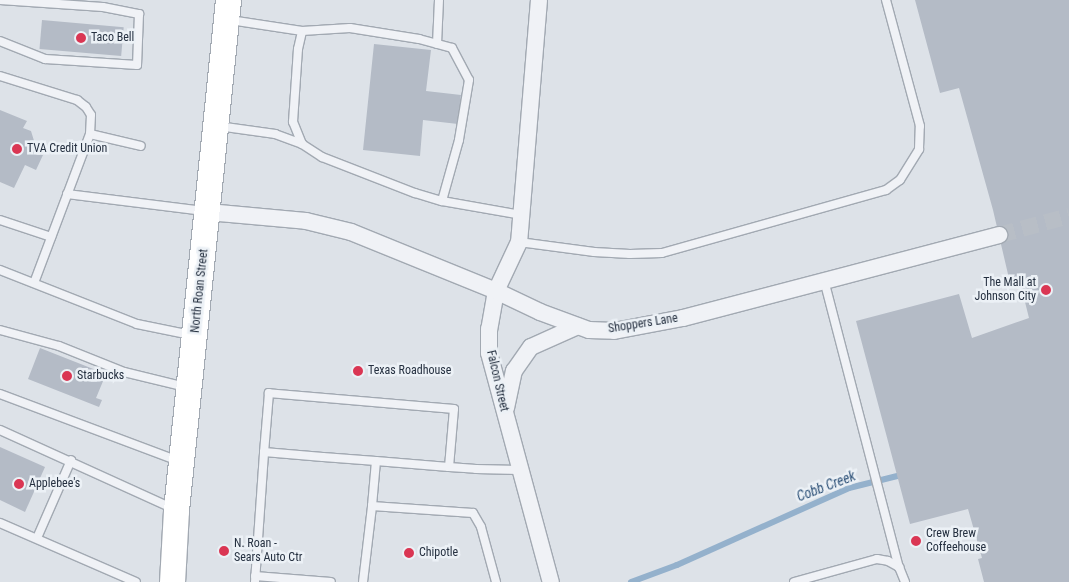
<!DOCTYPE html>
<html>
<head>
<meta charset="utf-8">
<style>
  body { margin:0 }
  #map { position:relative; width:1069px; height:582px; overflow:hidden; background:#dde2e8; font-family:"Roboto Condensed",sans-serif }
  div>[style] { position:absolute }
  .stream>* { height:6px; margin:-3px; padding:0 3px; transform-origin:3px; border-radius:3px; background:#94b1cc }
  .building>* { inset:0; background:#b4bbc6; transform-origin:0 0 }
  .street-tunnel>* { height:16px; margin-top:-8px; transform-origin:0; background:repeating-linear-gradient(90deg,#b8bec6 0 16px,transparent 0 24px) }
  .roads { filter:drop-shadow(1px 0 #a2a9b2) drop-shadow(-1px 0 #a2a9b2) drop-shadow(0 1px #a2a9b2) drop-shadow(0 -1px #a2a9b2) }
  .lane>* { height:8px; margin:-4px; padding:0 4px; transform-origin:4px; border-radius:4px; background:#f0f2f6 }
  .street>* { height:16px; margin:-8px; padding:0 8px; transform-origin:8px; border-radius:8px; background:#f0f2f6 }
  .primary>* { height:25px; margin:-12.5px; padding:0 12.5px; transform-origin:12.5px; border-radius:12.5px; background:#fff }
  .dots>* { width:14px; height:14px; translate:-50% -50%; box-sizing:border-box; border:2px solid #ecf1f6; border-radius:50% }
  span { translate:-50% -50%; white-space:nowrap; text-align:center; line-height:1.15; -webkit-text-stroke:5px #ecf1f6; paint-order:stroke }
  .poi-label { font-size:12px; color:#253040 }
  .left { translate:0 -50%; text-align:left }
  .right { translate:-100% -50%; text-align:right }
  .street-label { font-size:12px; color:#253040 }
  .water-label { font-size:14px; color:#2c5077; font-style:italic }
</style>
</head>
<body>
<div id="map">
  <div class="stream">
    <div style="left:631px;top:582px;width:49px;rotate:-20.3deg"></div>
    <div style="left:677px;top:565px;width:188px;rotate:-24.1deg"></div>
    <div style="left:849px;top:488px;width:58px;rotate:-14deg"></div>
  </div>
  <div class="building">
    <div style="clip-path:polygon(915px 0,1069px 0,1069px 582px,984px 582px,978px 559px,982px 558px,968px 509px,910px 524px,856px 321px,959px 294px,972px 338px,1029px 318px,1021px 286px,1011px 287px,993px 210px,959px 88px,940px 93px)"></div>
    <div style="left:42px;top:20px;width:82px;height:29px;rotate:5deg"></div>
    <div style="clip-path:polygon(374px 44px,431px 50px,426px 91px,461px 95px,458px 124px,423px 120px,420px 156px,363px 150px)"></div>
    <div style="clip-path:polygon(0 110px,27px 121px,23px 128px,31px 131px,35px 144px,34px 154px,43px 155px,36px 170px,25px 165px,14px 188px,0 182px)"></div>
    <div style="clip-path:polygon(40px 348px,106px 374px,96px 398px,102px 400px,99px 407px,28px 379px)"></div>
    <div style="clip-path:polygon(0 447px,45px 467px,25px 512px,0 500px)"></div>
  </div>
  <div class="street-tunnel">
    <div style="left:999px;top:235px;width:73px;rotate:-15.2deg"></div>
  </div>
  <div class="roads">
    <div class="lane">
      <div style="left:0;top:0;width:103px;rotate:3.9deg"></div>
      <div style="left:103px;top:7px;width:37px;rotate:11deg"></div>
      <div style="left:139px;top:14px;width:51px;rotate:92.2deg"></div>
      <div style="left:137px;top:65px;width:92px;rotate:-176.3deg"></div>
      <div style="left:45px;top:59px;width:48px;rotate:-158.2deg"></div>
      <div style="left:230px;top:20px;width:73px;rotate:8.7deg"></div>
      <div style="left:302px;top:31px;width:48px;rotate:-3.6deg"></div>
      <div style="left:350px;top:28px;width:70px;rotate:9.1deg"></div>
      <div style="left:419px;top:39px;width:34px;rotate:15deg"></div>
      <div style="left:452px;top:48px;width:36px;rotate:62deg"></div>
      <div style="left:469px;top:80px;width:61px;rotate:99.5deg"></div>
      <div style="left:459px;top:140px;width:63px;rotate:105.6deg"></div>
      <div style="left:437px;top:44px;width:44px;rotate:-87.4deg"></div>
      <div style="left:0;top:76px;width:81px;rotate:17.3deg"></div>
      <div style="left:77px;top:100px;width:11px;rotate:38deg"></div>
      <div style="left:86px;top:107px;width:9px;rotate:58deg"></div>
      <div style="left:91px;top:115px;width:19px;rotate:93deg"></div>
      <div style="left:90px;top:134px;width:159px;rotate:110.6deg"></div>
      <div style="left:218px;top:126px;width:58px;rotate:8deg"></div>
      <div style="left:275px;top:134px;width:29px;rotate:20deg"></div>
      <div style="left:302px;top:144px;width:24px;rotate:33deg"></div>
      <div style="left:322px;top:157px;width:100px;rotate:21.2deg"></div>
      <div style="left:415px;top:193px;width:28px;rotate:17deg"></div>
      <div style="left:442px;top:201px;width:80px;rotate:10deg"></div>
      <div style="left:90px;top:134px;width:52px;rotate:13.2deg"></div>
      <div style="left:302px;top:144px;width:24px;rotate:-112deg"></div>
      <div style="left:293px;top:122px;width:73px;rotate:-86.1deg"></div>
      <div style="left:298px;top:49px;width:18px;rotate:-77deg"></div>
      <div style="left:67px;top:194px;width:138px;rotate:7.1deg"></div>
      <div style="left:0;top:220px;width:54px;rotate:18.4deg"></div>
      <div style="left:519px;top:242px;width:76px;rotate:7.6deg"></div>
      <div style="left:594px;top:252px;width:36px;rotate:3deg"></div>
      <div style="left:630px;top:254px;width:32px;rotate:-2deg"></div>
      <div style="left:662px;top:253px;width:233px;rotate:-15.7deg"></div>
      <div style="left:886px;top:190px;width:17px;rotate:-36deg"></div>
      <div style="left:900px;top:180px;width:36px;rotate:-58deg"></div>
      <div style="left:919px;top:149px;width:23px;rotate:-88deg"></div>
      <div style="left:920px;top:126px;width:131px;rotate:-105.1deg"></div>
      <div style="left:0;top:270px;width:147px;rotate:21.5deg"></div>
      <div style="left:137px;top:324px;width:55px;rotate:11.5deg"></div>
      <div style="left:824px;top:280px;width:297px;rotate:75.4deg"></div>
      <div style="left:0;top:330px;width:61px;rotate:15.2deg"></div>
      <div style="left:59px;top:346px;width:70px;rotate:21.8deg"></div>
      <div style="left:124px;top:372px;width:64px;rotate:13.6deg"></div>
      <div style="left:0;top:394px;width:190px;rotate:20.6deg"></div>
      <div style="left:0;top:430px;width:189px;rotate:24.4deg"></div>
      <div style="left:449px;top:467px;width:58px;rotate:-85.1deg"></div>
      <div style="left:454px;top:409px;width:186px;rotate:-175.1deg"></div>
      <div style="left:269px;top:393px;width:59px;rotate:94.8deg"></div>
      <div style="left:264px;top:452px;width:59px;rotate:4.8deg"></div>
      <div style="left:323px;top:457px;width:53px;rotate:4.3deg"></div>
      <div style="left:376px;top:461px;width:73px;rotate:4.7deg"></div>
      <div style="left:449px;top:467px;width:27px;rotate:4deg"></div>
      <div style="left:476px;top:469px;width:43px;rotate:1.3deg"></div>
      <div style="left:372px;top:506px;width:45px;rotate:-84.9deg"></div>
      <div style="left:0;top:523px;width:148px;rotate:23.5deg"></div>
      <div style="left:37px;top:538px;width:85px;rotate:-66.4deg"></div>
      <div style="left:255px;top:576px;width:76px;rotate:4.5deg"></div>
      <div style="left:255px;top:582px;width:130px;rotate:-86deg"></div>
      <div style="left:363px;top:582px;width:77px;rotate:-83.2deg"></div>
      <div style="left:372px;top:506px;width:101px;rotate:4deg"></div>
      <div style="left:473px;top:513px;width:16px;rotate:60deg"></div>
      <div style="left:481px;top:527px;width:57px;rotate:74.7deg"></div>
      <div style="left:794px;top:582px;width:86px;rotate:-15.5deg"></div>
      <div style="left:877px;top:559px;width:11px;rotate:10deg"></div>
      <div style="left:888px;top:561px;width:13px;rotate:29deg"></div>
      <div style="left:899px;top:567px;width:16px;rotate:68deg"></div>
    </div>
    <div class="street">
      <div style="left:539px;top:0;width:243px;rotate:94.7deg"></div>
      <div style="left:519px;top:242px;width:54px;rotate:115.1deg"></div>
      <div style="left:496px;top:291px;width:39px;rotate:100deg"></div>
      <div style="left:489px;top:329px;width:24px;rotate:90deg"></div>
      <div style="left:489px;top:353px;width:237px;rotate:74.9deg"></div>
      <div style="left:208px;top:212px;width:98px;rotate:5.2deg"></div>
      <div style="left:306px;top:221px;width:46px;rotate:13.7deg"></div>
      <div style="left:351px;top:232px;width:157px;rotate:22.1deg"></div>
      <div style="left:496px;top:291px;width:49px;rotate:25.5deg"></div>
      <div style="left:540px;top:312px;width:52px;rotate:20.2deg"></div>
      <div style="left:589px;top:330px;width:25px;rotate:2deg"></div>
      <div style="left:614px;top:331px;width:70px;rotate:-10.7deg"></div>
      <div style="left:683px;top:318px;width:327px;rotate:-14.7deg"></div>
      <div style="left:506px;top:408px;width:38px;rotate:-78deg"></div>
      <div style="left:514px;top:371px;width:29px;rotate:-55deg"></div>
      <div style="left:531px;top:347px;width:51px;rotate:-24.1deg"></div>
    </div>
    <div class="primary">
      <div style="left:172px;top:582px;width:72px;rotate:-86.8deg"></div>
      <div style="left:176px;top:510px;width:513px;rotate:-84.18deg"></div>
    </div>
  </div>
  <div class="dots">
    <div style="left:81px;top:38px;background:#da3653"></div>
    <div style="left:17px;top:149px;background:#da3653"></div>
    <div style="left:1046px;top:290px;background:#da3653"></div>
    <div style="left:358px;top:371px;background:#da3653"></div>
    <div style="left:67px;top:376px;background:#da3653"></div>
    <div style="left:19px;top:484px;background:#da3653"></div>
    <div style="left:916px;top:541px;background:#da3653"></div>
    <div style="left:224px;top:551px;background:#da3653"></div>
    <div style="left:409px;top:553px;background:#da3653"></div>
  </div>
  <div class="poi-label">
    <span class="left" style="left:91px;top:38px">Taco Bell</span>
    <span class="left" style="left:27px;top:149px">TVA Credit Union</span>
    <span class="right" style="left:1036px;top:290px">The Mall at<br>Johnson City</span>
    <span class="left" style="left:368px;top:371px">Texas Roadhouse</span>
    <span class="left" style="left:77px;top:376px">Starbucks</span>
    <span class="left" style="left:29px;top:484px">Applebee's</span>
    <span class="left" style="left:926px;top:541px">Crew Brew<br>Coffeehouse</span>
    <span class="left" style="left:234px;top:551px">N. Roan -<br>Sears Auto Ctr</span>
    <span class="left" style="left:419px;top:553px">Chipotle</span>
  </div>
  <div class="street-label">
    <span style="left:200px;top:291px;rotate:-84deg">North Roan Street</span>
    <span style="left:643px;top:324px;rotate:-9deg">Shoppers Lane</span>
    <span style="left:497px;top:381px;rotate:77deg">Falcon Street</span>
  </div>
  <div class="water-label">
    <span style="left:826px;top:486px;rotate:-21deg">Cobb Creek</span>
  </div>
</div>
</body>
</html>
